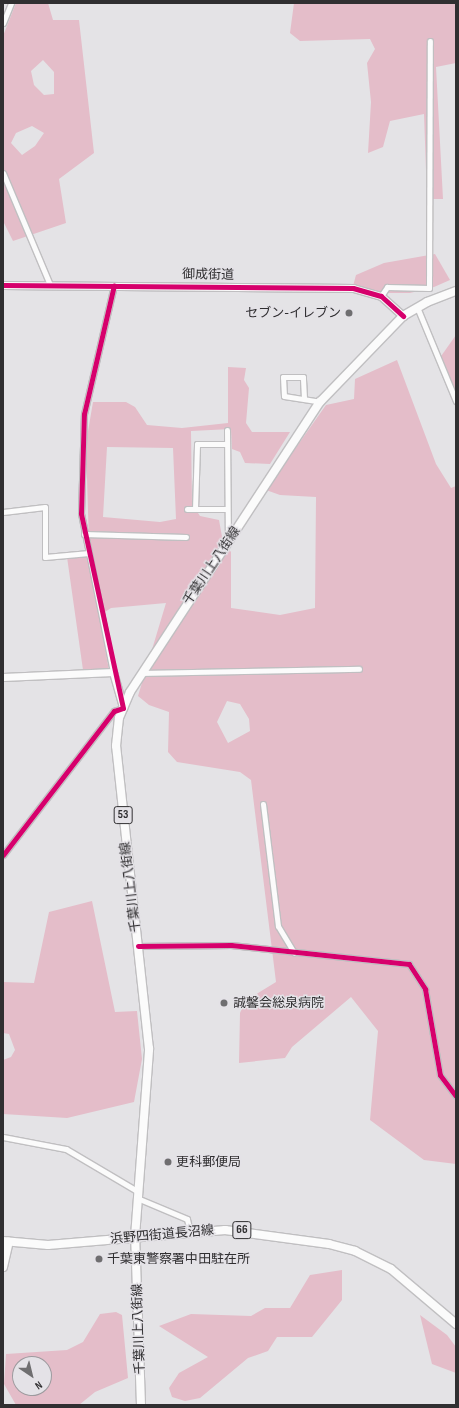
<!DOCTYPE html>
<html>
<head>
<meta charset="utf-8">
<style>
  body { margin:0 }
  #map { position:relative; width:459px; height:1408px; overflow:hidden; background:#e4e3e6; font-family:"Sofia Sans Condensed","Noto Sans JP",sans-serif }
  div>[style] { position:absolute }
  .forest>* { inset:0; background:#e4bdc9 }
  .roads { filter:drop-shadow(1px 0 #c0bfc1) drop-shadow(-1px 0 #c0bfc1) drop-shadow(0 1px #c0bfc1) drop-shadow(0 -1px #c0bfc1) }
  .street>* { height:5px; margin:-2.5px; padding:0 2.5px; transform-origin:2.5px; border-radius:2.5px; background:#fbfbfb }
  .secondary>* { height:7px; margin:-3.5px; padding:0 3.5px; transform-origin:3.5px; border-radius:3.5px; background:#fbfbfb }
  .primary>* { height:8px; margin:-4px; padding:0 4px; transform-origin:4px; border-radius:4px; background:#fbfbfb }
  .cycleway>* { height:5px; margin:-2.5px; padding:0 2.5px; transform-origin:2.5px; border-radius:2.5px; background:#d6006c }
  .dots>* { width:11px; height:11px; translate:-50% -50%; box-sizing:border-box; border:2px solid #e4e2e7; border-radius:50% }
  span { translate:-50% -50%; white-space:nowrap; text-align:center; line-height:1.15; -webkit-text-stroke:3px #e4e2e7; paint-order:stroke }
  .shield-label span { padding:1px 3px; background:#e4e2e7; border:1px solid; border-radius:3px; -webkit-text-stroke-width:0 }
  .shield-label { font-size:12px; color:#302f31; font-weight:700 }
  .street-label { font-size:13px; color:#302f31 }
  .poi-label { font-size:13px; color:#302f31 }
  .right { translate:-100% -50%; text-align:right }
  .left { translate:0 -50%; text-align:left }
  .frame { position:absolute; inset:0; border:4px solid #302f31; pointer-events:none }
  .north { position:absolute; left:12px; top:1356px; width:40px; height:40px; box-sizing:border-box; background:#e4e2e7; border:1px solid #9c9a9e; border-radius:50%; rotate:145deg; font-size:11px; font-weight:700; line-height:16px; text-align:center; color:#302f31 }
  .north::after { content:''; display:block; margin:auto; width:14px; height:18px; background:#6f6e70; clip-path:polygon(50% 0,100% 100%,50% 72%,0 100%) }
</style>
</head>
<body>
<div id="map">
  <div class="forest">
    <div style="clip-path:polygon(evenodd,16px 3px,48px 3px,53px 20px,79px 20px,94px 153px,59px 179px,66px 223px,13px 241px,3px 221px,3px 36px,16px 3px,43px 60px,54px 72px,54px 94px,44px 95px,34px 85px,31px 71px,43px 60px,16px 3px,32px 126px,44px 133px,35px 146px,22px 155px,11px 143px,16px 133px,32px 126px)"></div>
    <div style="clip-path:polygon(294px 3px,456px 3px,456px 63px,436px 67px,443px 199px,427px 199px,424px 114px,390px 121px,383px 147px,368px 153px,371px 102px,367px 63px,375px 49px,370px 39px,300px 41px,290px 33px)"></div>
    <div style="clip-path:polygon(435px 254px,450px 280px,434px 287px,410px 293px,376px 293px,353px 286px,356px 275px,384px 263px)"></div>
    <div style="clip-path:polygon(456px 335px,456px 398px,439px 359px)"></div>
    <div style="clip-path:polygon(evenodd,397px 360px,436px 464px,451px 488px,456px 486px,456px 1164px,424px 1160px,370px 1120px,378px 1031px,351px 997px,292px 1047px,285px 1058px,239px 1063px,240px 1013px,245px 1001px,276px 982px,251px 780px,240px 772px,177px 762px,168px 752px,169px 712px,149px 705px,138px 696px,166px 603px,111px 608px,99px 616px,109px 670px,83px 670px,67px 557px,86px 556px,89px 545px,86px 443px,93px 402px,126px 402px,135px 407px,147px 425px,182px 428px,228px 423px,228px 367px,246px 368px,244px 380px,249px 388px,246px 423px,252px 432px,290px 432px,270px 464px,245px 463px,240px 452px,232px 449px,231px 429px,191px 431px,192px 504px,200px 516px,219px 520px,223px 542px,231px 552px,231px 608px,280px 615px,315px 608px,316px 497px,280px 495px,266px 490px,326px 405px,354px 399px,355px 379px,397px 360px,107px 447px,173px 448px,176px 519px,160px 522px,103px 517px,107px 447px,397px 360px,227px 701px,240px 704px,249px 719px,250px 731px,228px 743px,217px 722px,227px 701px)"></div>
    <div style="clip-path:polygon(92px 901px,115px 1012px,137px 1011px,142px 1059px,134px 1102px,67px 1118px,3px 1114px,3px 1060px,11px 1057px,15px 1050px,9px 1034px,3px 1033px,3px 982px,34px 983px,49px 912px)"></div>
    <div style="clip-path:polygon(342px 1270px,342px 1300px,312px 1337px,277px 1337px,268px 1351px,248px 1358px,200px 1398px,185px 1401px,172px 1397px,169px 1388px,179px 1373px,208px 1357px,159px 1326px,191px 1314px,251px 1316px,265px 1308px,290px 1308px,310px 1275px)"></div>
    <div style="clip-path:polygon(evenodd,116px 1312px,122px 1315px,128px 1378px,95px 1392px,79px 1405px,16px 1405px,4px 1384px,6px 1354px,67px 1350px,83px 1342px,100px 1314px,116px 1312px,20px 1364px,44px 1364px,44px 1388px,20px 1388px,20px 1364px)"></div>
    <div style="clip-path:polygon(420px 1315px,447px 1335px,456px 1347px,456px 1373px,432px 1364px)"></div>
  </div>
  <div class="roads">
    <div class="street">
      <div style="left:3px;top:23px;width:22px;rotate:-68deg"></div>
      <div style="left:3px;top:173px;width:121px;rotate:67.2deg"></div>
      <div style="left:381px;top:296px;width:11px;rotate:-56deg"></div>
      <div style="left:387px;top:287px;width:42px;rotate:1.4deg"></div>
      <div style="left:429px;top:288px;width:247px;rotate:-89.8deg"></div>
      <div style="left:417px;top:307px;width:102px;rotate:67.5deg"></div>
      <div style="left:304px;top:398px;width:21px;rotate:-93deg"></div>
      <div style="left:303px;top:377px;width:20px;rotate:180deg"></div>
      <div style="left:283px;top:377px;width:19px;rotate:87deg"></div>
      <div style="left:284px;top:396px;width:36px;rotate:9deg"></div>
      <div style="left:227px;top:430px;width:112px;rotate:89.5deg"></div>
      <div style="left:187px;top:509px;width:38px"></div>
      <div style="left:195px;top:509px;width:65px;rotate:-88.2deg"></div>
      <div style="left:197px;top:444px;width:29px"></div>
      <div style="left:3px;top:512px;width:42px;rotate:-6.8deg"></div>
      <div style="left:45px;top:507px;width:50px;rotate:90deg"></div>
      <div style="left:45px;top:557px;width:44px;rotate:-5.2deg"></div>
      <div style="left:84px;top:534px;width:102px;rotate:1.7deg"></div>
      <div style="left:113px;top:672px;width:162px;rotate:-101.4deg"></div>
      <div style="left:81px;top:513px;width:99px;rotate:-88.3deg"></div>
      <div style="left:84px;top:414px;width:132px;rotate:-76.9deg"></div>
      <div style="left:142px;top:673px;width:217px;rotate:-1.1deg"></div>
      <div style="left:263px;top:804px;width:123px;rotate:83deg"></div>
      <div style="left:278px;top:926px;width:31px;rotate:59deg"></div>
      <div style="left:3px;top:855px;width:182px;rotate:-52.4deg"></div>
      <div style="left:114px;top:711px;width:9px;rotate:-18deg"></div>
      <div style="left:138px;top:946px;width:93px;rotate:-0.6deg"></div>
      <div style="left:231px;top:945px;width:179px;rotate:6.1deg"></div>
      <div style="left:409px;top:964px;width:30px;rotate:57deg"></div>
      <div style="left:425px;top:989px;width:87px;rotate:80.1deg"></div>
      <div style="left:440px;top:1075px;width:26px;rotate:53deg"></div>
      <div style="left:3px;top:1137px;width:64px;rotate:10.8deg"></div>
      <div style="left:66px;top:1149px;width:82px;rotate:30.6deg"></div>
      <div style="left:137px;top:1198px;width:54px;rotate:22.8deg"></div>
      <div style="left:187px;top:1219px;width:13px;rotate:77deg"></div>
    </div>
    <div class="secondary">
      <div style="left:3px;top:285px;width:350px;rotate:0.5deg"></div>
      <div style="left:353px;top:288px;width:29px;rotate:16deg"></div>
      <div style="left:381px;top:296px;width:30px;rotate:42deg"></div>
      <div style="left:3px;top:677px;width:110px;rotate:-2.6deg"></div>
      <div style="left:113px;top:672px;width:37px;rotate:74deg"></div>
    </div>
    <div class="primary">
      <div style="left:3px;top:1241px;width:45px;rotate:5.1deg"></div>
      <div style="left:48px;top:1245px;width:178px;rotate:-4.8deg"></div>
      <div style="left:225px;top:1230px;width:105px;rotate:7.7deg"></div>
      <div style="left:329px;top:1244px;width:27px;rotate:15deg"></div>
      <div style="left:355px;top:1251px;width:40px;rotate:26.6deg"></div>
      <div style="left:391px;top:1269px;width:85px;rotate:40.2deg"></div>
      <div style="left:3px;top:1267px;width:26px;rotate:-77deg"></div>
      <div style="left:141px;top:1405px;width:168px;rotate:-92deg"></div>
      <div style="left:135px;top:1237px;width:189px;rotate:-85.7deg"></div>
      <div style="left:149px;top:1049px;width:305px;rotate:-96.2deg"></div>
      <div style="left:116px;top:746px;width:28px;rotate:-84deg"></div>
      <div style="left:119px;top:718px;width:28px;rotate:-67deg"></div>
      <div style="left:130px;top:692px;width:347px;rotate:-56.8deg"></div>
      <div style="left:320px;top:402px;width:120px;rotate:-46deg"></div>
      <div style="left:403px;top:316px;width:28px;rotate:-30deg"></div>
      <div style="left:427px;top:302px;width:31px;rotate:-21deg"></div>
    </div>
  </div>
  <div class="cycleway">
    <div style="left:3px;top:285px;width:350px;rotate:0.5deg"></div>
    <div style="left:353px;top:288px;width:29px;rotate:16deg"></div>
    <div style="left:381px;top:296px;width:30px;rotate:42deg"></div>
    <div style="left:3px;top:855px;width:182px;rotate:-52.4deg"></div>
    <div style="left:114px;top:711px;width:9px;rotate:-18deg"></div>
    <div style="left:123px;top:708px;width:199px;rotate:-102.2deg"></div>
    <div style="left:81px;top:513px;width:99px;rotate:-88.3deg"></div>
    <div style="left:84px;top:414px;width:132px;rotate:-76.9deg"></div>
    <div style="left:138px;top:946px;width:93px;rotate:-0.6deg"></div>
    <div style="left:231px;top:945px;width:179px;rotate:6.1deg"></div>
    <div style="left:409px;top:964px;width:30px;rotate:57deg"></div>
    <div style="left:425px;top:989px;width:87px;rotate:80.1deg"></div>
    <div style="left:440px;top:1075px;width:26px;rotate:53deg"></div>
  </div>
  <div class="dots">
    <div style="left:349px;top:313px;background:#6f6e70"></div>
    <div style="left:224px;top:1003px;background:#6f6e70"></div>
    <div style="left:168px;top:1162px;background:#6f6e70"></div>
    <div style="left:99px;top:1259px;background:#6f6e70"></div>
  </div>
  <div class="shield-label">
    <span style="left:123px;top:815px">53</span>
    <span style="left:242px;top:1230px">66</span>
  </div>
  <div class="street-label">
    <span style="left:208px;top:275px;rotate:1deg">御成街道</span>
    <span style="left:212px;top:566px;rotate:-56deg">千葉川上八街線</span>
    <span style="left:131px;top:887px;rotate:-97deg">千葉川上八街線</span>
    <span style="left:162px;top:1235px;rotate:-5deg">浜野四街道長沼線</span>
    <span style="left:139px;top:1329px;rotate:-92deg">千葉川上八街線</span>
  </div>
  <div class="poi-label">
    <span class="right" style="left:341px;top:313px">セブン-イレブン</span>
    <span class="left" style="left:233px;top:1003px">誠馨会総泉病院</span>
    <span class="left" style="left:176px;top:1162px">更科郵便局</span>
    <span class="left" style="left:107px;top:1259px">千葉東警察署中田駐在所</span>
  </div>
  <div class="frame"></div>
  <div class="north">N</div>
</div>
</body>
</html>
